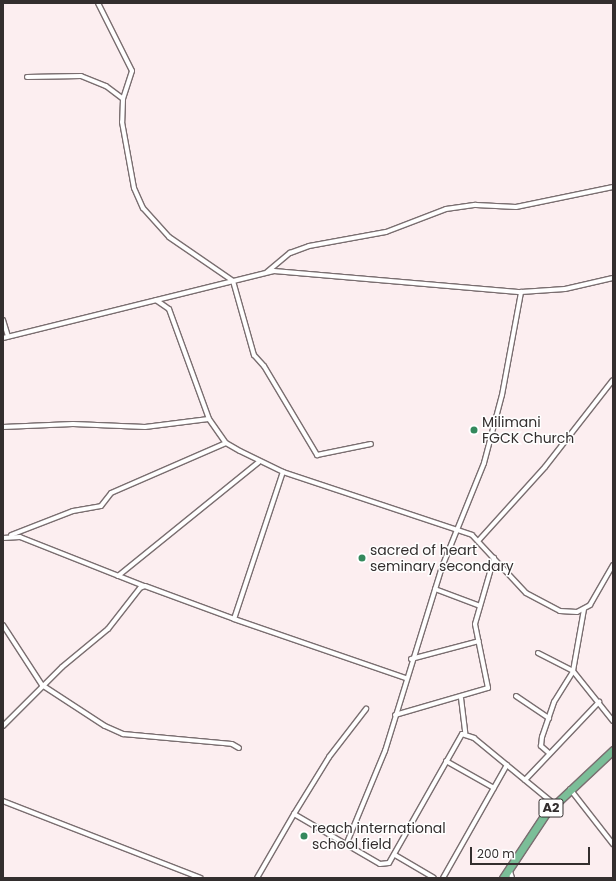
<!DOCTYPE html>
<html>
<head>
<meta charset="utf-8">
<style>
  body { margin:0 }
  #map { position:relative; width:616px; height:881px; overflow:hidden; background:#fceef0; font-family:Poppins,sans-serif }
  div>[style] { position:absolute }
  .roads { filter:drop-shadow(1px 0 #7a6e70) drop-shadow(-1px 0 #7a6e70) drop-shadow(0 1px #7a6e70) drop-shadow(0 -1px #7a6e70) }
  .minor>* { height:4px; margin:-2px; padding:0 2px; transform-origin:2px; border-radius:2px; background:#fff }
  .trunk>* { height:7px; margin:-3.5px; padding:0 3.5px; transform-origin:3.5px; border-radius:3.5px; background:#7bbe98 }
  .dots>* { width:11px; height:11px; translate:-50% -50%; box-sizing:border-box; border:2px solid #fff; border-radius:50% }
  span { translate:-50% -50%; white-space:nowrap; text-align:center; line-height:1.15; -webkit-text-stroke:3px #fff; paint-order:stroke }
  .shield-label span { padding:1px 3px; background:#fff; border:1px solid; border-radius:3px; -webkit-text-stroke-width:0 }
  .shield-label { font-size:13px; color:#332e2e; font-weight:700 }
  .poi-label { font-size:14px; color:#332e2e }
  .left { translate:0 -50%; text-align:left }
  .frame { position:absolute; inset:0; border:4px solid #332e2e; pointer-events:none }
  .scale { position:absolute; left:470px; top:847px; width:120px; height:18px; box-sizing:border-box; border:2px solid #332e2e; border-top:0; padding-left:5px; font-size:12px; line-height:14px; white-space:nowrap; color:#332e2e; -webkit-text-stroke:3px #fff; paint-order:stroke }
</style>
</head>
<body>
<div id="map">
  <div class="roads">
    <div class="minor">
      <div style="left:98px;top:3px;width:76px;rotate:63.4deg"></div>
      <div style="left:132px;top:71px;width:29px;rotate:108deg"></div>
      <div style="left:123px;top:99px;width:23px;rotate:92deg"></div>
      <div style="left:122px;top:122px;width:67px;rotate:79.7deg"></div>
      <div style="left:134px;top:188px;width:22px;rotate:66deg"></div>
      <div style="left:143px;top:208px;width:39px;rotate:48deg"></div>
      <div style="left:169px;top:237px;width:78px;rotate:34.5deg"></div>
      <div style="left:233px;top:281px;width:77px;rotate:74.2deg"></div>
      <div style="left:254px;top:355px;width:15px;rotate:48deg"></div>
      <div style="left:264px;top:366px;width:104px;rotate:59.2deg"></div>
      <div style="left:317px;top:455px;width:55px;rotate:-11.5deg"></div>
      <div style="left:27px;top:77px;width:54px;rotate:-1.1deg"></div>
      <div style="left:81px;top:76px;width:27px;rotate:22deg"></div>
      <div style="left:106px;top:86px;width:21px;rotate:37deg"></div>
      <div style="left:267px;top:272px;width:30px;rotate:-40deg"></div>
      <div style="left:290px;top:253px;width:20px;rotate:-20deg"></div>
      <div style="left:309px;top:246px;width:78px;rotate:-10.3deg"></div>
      <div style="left:386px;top:232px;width:64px;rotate:-21deg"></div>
      <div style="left:446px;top:209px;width:30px;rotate:-8deg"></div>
      <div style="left:476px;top:205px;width:40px;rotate:2.9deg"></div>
      <div style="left:516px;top:207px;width:99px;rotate:-11.7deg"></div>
      <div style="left:156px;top:300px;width:16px;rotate:35deg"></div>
      <div style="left:169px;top:309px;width:117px;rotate:70deg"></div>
      <div style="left:209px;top:419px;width:29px;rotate:55deg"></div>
      <div style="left:226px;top:443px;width:16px;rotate:30deg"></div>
      <div style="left:240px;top:451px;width:48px;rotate:26deg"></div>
      <div style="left:283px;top:472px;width:199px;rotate:18.4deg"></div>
      <div style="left:472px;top:535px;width:79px;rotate:47deg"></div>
      <div style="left:526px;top:593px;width:38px;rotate:28deg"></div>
      <div style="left:560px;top:611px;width:17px;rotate:3deg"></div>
      <div style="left:577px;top:612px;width:15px;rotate:-28deg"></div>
      <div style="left:590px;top:605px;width:46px;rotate:-60.1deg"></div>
      <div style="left:3px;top:320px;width:17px;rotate:73deg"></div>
      <div style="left:3px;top:338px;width:279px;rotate:-13.9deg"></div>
      <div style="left:274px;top:271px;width:248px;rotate:4.9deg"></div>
      <div style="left:521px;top:292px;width:44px;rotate:-3.9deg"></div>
      <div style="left:565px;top:289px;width:49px;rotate:-12.9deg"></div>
      <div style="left:3px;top:427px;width:70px;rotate:-2.5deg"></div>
      <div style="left:73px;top:424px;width:72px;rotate:2.4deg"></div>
      <div style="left:145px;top:427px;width:64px;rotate:-7.1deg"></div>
      <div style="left:11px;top:535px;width:66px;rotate:-21.2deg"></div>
      <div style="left:73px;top:511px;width:28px;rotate:-10deg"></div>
      <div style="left:101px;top:506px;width:16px;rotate:-52deg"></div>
      <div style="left:111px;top:493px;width:125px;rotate:-23.5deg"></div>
      <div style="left:3px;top:538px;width:17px;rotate:-3deg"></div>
      <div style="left:20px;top:537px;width:133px;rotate:21.6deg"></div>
      <div style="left:479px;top:540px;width:98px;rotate:-47.9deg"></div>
      <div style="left:545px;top:467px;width:110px;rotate:-52deg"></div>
      <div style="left:118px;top:576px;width:181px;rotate:-39deg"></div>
      <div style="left:435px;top:589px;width:48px;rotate:20.7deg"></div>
      <div style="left:234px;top:619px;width:181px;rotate:19deg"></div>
      <div style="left:3px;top:625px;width:72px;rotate:57deg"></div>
      <div style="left:42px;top:685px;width:75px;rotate:33.1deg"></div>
      <div style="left:105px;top:726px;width:20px;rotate:24deg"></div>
      <div style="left:123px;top:734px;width:109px;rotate:5.2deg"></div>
      <div style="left:232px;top:744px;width:8px;rotate:30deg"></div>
      <div style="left:538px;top:653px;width:39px;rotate:27deg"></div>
      <div style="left:573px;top:671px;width:64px;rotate:51.3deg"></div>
      <div style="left:411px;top:659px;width:70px;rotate:-14.8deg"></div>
      <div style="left:516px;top:696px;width:40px;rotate:34deg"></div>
      <div style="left:461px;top:698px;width:35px;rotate:83deg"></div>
      <div style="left:395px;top:715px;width:97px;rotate:-16.2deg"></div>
      <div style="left:488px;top:688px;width:65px;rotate:-101.5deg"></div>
      <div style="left:475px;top:624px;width:69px;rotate:-73.9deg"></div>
      <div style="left:3px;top:726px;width:83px;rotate:-45deg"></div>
      <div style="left:62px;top:667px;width:60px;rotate:-39.6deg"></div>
      <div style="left:108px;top:629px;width:52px;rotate:-52deg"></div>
      <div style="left:140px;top:588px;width:5px;rotate:-22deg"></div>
      <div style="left:145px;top:586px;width:95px;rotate:20.3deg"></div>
      <div style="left:234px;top:619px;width:155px;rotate:-71.6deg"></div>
      <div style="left:549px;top:753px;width:11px;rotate:-139deg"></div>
      <div style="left:541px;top:746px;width:9px;rotate:-84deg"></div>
      <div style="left:542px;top:737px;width:37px;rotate:-71deg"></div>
      <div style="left:554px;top:702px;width:36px;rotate:-58deg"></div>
      <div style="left:573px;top:671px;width:63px;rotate:-79.9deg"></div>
      <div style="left:446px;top:761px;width:55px;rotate:29.4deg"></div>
      <div style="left:525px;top:780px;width:108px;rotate:-46.5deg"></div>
      <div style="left:570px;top:789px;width:70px;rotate:52deg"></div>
      <div style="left:3px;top:801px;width:212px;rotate:21.3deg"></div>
      <div style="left:294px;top:814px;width:67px;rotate:-58.4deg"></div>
      <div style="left:329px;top:757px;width:61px;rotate:-52.4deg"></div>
      <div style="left:346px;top:845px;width:102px;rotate:-67.5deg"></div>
      <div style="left:385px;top:751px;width:193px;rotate:-72.8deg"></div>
      <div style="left:442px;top:567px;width:112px;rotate:-68deg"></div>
      <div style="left:484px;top:463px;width:70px;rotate:-75.2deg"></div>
      <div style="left:502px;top:395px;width:105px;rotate:-79.5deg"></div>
      <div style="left:395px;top:855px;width:45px;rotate:30.5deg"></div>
      <div style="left:509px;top:868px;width:10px;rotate:73deg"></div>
      <div style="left:257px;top:878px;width:74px;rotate:-60deg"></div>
      <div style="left:294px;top:814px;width:99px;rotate:30.2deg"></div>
      <div style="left:380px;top:864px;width:9px;rotate:-6deg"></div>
      <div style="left:389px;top:863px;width:148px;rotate:-60.5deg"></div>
      <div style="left:462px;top:734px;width:13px;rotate:18deg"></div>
      <div style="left:474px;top:738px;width:104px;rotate:39.5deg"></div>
      <div style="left:443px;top:878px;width:130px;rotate:-60.5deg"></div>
    </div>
    <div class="trunk">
      <div style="left:503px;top:878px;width:78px;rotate:-56.5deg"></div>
      <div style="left:546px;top:813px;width:92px;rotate:-43.2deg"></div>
    </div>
  </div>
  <div class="dots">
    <div style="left:474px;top:430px;background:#34895d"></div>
    <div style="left:362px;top:558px;background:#34895d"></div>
    <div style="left:304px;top:836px;background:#34895d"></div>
  </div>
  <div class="shield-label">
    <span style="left:551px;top:808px">A2</span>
  </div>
  <div class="poi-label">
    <span class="left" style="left:482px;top:430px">Milimani<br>FGCK Church</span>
    <span class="left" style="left:370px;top:558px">sacred of heart<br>seminary secondary</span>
    <span class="left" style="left:312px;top:836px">reach international<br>school field</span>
  </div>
  <div class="frame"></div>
  <div class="scale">200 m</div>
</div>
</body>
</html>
